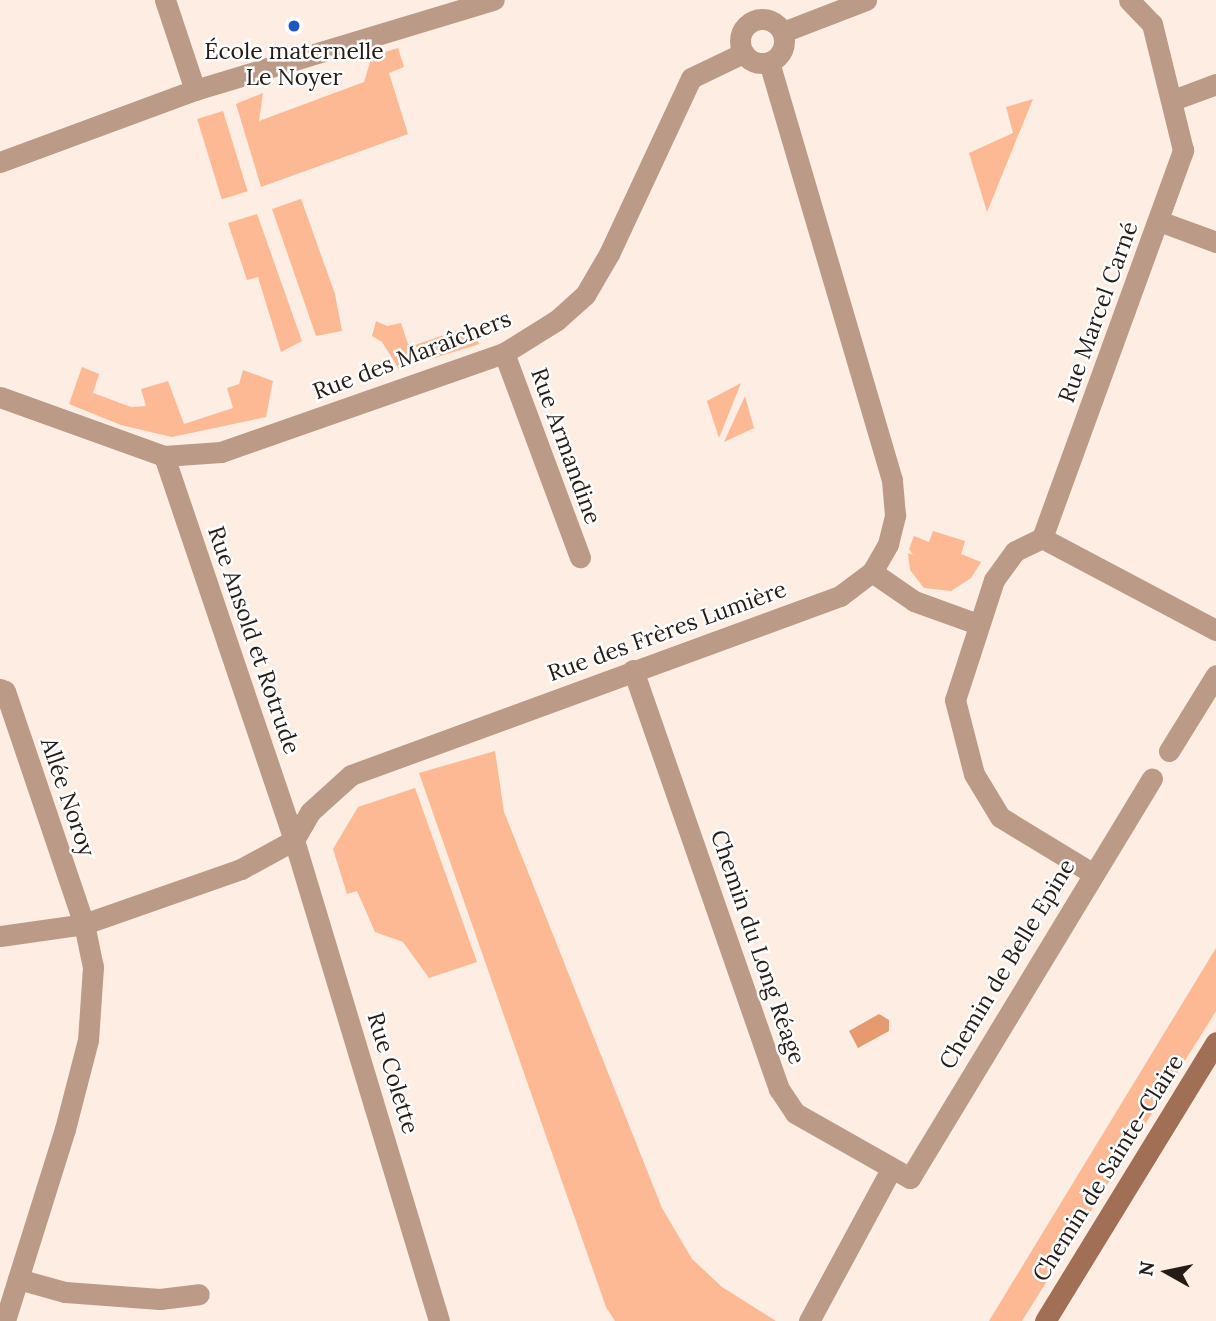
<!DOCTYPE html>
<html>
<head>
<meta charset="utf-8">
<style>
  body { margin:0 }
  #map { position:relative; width:1216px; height:1321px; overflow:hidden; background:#feede3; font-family:Lora,serif }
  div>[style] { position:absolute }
  .green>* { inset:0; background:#fcb994; transform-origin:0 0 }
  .water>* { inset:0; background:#e59a70 }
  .street>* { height:21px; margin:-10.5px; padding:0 10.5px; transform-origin:10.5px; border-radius:10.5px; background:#bc9a88 }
  .street>.ring { margin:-10.5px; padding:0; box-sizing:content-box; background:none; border:21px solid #bc9a88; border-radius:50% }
  .secondary>* { height:21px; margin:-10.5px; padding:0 10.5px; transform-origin:10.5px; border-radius:10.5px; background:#a06f55 }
  .dots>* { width:19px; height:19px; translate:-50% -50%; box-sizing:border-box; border:4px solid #fff; border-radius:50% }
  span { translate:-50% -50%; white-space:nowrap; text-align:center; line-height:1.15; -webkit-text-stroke:5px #fff; paint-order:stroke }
  .poi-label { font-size:23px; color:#261c17 }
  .street-label { font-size:23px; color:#261c17 }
  .north { position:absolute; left:1132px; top:1237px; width:70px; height:70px; -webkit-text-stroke:5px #fff; paint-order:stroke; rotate:279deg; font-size:19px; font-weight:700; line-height:28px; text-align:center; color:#261c17 }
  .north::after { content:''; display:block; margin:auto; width:24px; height:32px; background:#261c17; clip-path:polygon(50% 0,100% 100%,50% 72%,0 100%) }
</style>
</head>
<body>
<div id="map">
  <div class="green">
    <div style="clip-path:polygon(398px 48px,404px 67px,389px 73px,408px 134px,261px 187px,236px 104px,263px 93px,259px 121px,364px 82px,372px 56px)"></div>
    <div style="clip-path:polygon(1033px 99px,987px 212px,969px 153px,1013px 133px,1006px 107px)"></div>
    <div style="left:223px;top:111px;width:84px;height:27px;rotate:73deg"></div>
    <div style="clip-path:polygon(301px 199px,335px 294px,342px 331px,316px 336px,272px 209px)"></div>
    <div style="clip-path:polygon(257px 214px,302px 341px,281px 352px,258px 277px,247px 280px,228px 223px)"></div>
    <div style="clip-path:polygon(376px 321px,387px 326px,401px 323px,409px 347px,473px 325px,479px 344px,399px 369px,382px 342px,372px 336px)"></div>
    <div style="clip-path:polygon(82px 367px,99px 374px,93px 393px,131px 407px,146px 406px,141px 389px,168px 381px,184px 424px,233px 408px,227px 388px,239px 384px,243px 370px,273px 381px,266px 417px,172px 437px,121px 425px,69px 404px)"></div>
    <div style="clip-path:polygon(741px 383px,719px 438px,707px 401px)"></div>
    <div style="clip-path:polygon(745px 396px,754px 428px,724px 442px)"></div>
    <div style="clip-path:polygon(933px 531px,965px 541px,961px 554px,981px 562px,971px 578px,951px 591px,924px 588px,910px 570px,908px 553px,913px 555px,909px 549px,914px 536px,929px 542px)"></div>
    <div style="clip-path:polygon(495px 751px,504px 812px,662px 1208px,692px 1259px,722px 1287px,776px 1321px,615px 1321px,606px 1307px,419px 773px)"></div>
    <div style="clip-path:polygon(415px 788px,477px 962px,429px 978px,403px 942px,375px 932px,357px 891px,347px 894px,333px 849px,358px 807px)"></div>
    <div style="clip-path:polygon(1216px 948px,1216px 1011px,1022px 1321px,989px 1321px)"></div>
  </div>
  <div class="water">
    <div style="clip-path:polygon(879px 1014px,889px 1020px,889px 1031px,858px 1048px,849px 1031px)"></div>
  </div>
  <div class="street">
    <div style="left:165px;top:0;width:95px;rotate:71.6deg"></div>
    <div class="ring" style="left:740px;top:19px;width:23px;height:23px"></div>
    <div style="left:783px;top:32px;width:89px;rotate:-21.1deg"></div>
    <div style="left:1173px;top:100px;width:46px;rotate:-20.4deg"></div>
    <div style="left:0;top:162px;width:208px;rotate:-20.3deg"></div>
    <div style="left:195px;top:90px;width:312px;rotate:-16.8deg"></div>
    <div style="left:1159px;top:221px;width:61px;rotate:20.2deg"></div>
    <div style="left:504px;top:353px;width:218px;rotate:69.6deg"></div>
    <div style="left:0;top:397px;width:174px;rotate:19.8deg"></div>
    <div style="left:164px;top:456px;width:57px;rotate:-4deg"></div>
    <div style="left:221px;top:452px;width:300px;rotate:-19.3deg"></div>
    <div style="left:504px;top:353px;width:62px;rotate:-31.9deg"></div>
    <div style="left:557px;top:320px;width:38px;rotate:-42deg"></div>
    <div style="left:585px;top:295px;width:48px;rotate:-59.7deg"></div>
    <div style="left:609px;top:254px;width:194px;rotate:-65deg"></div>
    <div style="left:691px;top:78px;width:58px;rotate:-25.7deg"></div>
    <div style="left:164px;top:456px;width:405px;rotate:71.3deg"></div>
    <div style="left:294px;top:840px;width:502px;rotate:73.22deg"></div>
    <div style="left:1042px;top:538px;width:413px;rotate:-70deg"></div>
    <div style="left:1183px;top:150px;width:130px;rotate:-103.8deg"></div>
    <div style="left:1152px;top:24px;width:33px;rotate:-134deg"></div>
    <div style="left:1042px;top:538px;width:30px;rotate:154deg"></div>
    <div style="left:1015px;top:551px;width:36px;rotate:126deg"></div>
    <div style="left:994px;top:580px;width:126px;rotate:108deg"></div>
    <div style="left:955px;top:700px;width:76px;rotate:75.6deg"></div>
    <div style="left:974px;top:774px;width:50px;rotate:58.8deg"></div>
    <div style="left:1000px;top:817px;width:108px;rotate:31.3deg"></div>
    <div style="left:1042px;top:538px;width:197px;rotate:27.9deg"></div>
    <div style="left:872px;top:572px;width:51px;rotate:34.6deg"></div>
    <div style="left:914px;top:601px;width:68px;rotate:19.8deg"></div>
    <div style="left:633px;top:670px;width:444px;rotate:70.8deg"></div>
    <div style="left:779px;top:1089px;width:29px;rotate:56deg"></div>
    <div style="left:795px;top:1113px;width:132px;rotate:29.5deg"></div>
    <div style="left:910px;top:1178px;width:467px;rotate:-58.8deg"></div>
    <div style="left:0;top:689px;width:5px;rotate:22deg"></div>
    <div style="left:5px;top:691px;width:246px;rotate:71.3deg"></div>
    <div style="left:84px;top:924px;width:44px;rotate:78.2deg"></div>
    <div style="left:93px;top:967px;width:73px;rotate:93.9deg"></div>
    <div style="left:88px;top:1040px;width:92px;rotate:104.5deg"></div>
    <div style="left:65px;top:1129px;width:201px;rotate:107.4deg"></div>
    <div style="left:1169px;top:751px;width:89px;rotate:-58.3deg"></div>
    <div style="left:0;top:936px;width:85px;rotate:-8.1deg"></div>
    <div style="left:84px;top:924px;width:166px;rotate:-19.3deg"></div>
    <div style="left:241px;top:869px;width:60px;rotate:-28.7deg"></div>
    <div style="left:294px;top:840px;width:32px;rotate:-60deg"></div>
    <div style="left:310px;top:812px;width:55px;rotate:-42.1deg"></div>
    <div style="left:351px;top:775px;width:521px;rotate:-20.11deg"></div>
    <div style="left:840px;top:596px;width:40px;rotate:-37deg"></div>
    <div style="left:872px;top:572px;width:32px;rotate:-60deg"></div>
    <div style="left:888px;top:544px;width:30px;rotate:-76deg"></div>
    <div style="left:895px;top:515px;width:35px;rotate:-95deg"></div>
    <div style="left:892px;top:480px;width:435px;rotate:-106.4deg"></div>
    <div style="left:18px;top:1279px;width:49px;rotate:15.5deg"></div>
    <div style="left:65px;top:1292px;width:95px;rotate:4.2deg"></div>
    <div style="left:160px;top:1299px;width:39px;rotate:-7deg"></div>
    <div style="left:809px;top:1321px;width:170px;rotate:-61.6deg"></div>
  </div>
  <div class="secondary">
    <div style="left:1045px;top:1321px;width:327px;rotate:-58.5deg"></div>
  </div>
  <div class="dots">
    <div style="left:294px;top:26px;background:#1d57c4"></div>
  </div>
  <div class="poi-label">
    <span style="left:294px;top:64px">École maternelle<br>Le Noyer</span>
  </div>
  <div class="street-label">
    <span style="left:1098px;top:312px;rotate:-70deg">Rue Marcel Carné</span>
    <span style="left:412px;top:355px;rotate:-21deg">Rue des Maraîchers</span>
    <span style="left:566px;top:446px;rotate:70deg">Rue Armandine</span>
    <span style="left:667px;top:631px;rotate:-20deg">Rue des Frères Lumière</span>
    <span style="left:254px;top:640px;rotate:71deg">Rue Ansold et Rotrude</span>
    <span style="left:68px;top:797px;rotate:71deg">Allée Noroy</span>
    <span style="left:758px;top:947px;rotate:71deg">Chemin du Long Réage</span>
    <span style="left:1007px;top:964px;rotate:-59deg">Chemin de Belle Epine</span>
    <span style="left:393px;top:1073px;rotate:73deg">Rue Colette</span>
    <span style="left:1108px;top:1168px;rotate:-58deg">Chemin de Sainte-Claire</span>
  </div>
  <div class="north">N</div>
</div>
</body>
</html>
